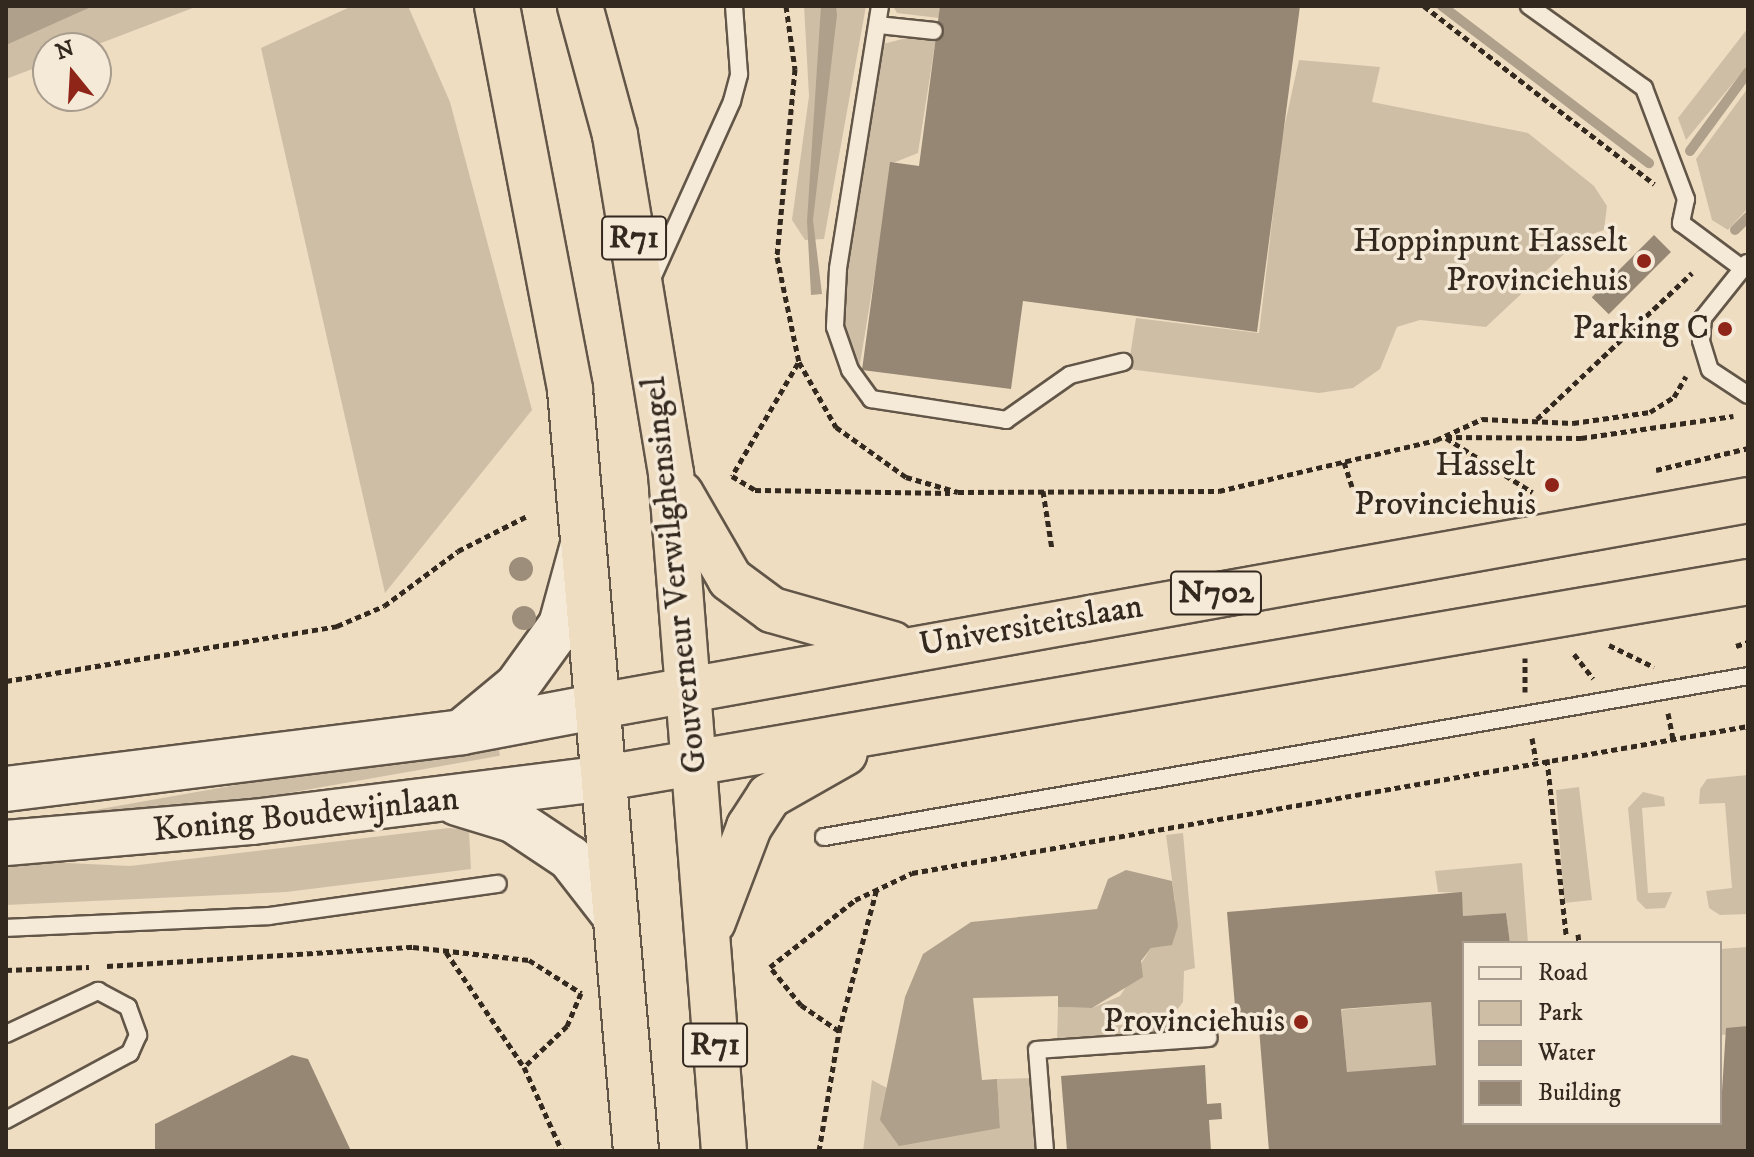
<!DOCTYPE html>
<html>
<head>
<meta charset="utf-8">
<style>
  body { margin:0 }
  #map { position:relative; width:1754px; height:1157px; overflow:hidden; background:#efddc2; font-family:"IM FELL DW Pica",serif }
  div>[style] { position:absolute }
  .green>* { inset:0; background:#cfbea6; transform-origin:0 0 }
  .water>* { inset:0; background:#afa08b }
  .stream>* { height:10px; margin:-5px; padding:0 5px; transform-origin:5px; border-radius:5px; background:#afa08b }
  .building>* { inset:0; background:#958774; transform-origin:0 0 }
  .path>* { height:5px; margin-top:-2.5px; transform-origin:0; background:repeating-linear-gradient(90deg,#33291f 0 6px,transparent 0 10px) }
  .roads { filter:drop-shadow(2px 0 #625648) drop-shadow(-2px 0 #625648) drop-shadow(0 2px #625648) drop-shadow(0 -2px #625648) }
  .service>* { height:16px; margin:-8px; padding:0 8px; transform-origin:8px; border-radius:8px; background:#f5e9d7 }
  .secondary>* { height:44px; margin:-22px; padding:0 22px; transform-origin:22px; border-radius:22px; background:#f5e9d7 }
  .trunk>* { height:44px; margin:-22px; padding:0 22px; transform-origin:22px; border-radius:22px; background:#efddc2 }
  .trees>* { width:24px; height:24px; margin:-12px; border-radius:50%; background:#9d8e7b }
  .dots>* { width:22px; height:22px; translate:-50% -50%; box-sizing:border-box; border:4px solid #f5e9d7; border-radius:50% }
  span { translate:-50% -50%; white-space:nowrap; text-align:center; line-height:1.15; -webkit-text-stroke:7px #f5e9d7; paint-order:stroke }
  .shield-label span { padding:2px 6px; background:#f5e9d7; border:2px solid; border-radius:6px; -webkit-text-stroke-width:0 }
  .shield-label { font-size:32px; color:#33291f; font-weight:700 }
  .poi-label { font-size:34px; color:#33291f }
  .right { translate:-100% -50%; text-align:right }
  .street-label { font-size:34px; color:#33291f }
  .frame { position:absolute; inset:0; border:8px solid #33291f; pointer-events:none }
  .legend { position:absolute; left:1462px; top:941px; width:260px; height:184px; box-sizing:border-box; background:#f5e9d7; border:2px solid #a79c8d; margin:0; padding:10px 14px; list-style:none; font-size:24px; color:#33291f }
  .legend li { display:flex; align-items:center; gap:16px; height:40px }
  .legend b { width:40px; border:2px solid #a79c8d }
  .north { position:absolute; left:32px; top:32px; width:80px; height:80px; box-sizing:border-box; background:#f5e9d7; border:2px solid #a79c8d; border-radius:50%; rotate:342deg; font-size:22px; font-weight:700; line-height:32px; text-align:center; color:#33291f }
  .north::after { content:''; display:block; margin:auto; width:28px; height:36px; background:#8f2418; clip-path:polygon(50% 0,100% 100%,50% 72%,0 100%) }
</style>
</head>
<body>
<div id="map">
  <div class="green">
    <div style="clip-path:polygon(6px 6px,198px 6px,88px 48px,48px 48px,48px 63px,6px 79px)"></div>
    <div style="clip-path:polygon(352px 6px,408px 6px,450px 102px,532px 410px,385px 593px,261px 48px)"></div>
    <div style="clip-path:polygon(804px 6px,866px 6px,824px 239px,805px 240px,792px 220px,809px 96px)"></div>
    <div style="clip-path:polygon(893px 6px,941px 6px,939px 18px,897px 13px)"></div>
    <div style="clip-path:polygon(1748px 28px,1748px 65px,1686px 140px,1678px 118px)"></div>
    <div style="clip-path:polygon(910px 37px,936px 38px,918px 153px,893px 163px,859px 370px,839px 320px,883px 44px)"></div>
    <div style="clip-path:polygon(1299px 60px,1380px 67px,1372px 102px,1528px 133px,1594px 186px,1607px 206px,1604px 230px,1581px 238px,1486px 327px,1420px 320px,1397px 327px,1380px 369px,1353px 388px,1319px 393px,1128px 369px,1136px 318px,1259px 333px,1282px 137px)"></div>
    <div style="clip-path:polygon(1748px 88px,1748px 208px,1728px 230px,1712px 220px,1696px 159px)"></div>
    <div style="left:497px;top:739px;width:17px;height:495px;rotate:80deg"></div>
    <div style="clip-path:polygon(1748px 775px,1748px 914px,1720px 915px,1709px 908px,1706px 891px,1732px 888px,1725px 803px,1699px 804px,1700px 789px,1707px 779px)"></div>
    <div style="clip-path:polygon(1579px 787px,1592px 900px,1564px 903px,1556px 790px)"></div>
    <div style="clip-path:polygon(1643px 792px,1664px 797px,1665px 806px,1642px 808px,1648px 893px,1672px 892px,1665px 908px,1646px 909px,1637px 900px,1628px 808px)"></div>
    <div style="clip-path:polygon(449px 828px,469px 830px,471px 869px,286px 892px,6px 905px,6px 860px,130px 866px)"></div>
    <div style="clip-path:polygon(1183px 833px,1195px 968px,1184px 971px,1183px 1002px,1156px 1037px,1057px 1043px,1058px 1007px,1092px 1008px,1120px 996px,1151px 948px,1175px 902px,1166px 835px)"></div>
    <div style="clip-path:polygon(1522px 863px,1528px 943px,1510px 943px,1506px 913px,1463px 916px,1461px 893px,1438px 892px,1435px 871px)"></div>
    <div style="clip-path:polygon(1748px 947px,1748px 1033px,1721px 1035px,1720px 1063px,1720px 949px)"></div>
    <div style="left:1431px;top:1002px;width:63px;height:90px;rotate:85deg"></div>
    <div style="clip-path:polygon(1033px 1078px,1038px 1151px,863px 1151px,872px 1080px,887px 1088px,881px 1120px,1000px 1128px,997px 1079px)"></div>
  </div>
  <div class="water">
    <div style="clip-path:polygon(6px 6px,93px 6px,6px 45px)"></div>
    <div style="clip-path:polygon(821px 6px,836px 6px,837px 15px,813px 220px,822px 294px,811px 295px,807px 221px)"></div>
    <div style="clip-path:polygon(1126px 870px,1172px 881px,1178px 926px,1172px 945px,1151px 948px,1141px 961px,1143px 977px,1092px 1008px,1058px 1007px,1058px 996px,973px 998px,982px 1080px,997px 1079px,1000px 1128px,899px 1146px,880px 1120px,905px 997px,923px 954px,971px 922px,1097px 909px,1108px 879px)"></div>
  </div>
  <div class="stream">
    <div style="left:1442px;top:6px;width:260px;rotate:37.2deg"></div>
    <div style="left:1690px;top:151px;width:98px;rotate:-53.7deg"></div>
    <div style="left:1735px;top:230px;width:18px;rotate:-45deg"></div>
  </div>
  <div class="building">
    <div style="clip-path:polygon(940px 6px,1300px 6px,1257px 332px,1023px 301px,1011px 389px,862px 370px,890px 162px,919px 166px)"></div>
    <div style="left:1654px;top:235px;width:24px;height:88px;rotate:45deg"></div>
    <div style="clip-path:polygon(evenodd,1462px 892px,1463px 916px,1506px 913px,1510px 943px,1464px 943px,1464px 1123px,1720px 1123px,1726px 1028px,1748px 1026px,1748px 1151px,1269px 1151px,1258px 1016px,1236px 1018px,1227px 912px,1462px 892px,1431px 1002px,1436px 1065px,1347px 1072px,1341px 1009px,1431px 1002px)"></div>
    <div style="left:1174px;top:1016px;width:23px;height:21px;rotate:88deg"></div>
    <div style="clip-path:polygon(292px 1055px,308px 1059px,351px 1151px,155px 1150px,155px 1124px)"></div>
    <div style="clip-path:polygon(1205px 1065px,1207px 1104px,1221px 1103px,1222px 1119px,1209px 1120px,1211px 1151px,1067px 1151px,1061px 1076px)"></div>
  </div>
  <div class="path">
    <div style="left:786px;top:6px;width:64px;rotate:81.9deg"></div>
    <div style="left:795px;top:69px;width:189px;rotate:95.5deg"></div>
    <div style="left:777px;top:257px;width:107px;rotate:78.2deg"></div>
    <div style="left:799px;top:362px;width:75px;rotate:60.4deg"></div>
    <div style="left:836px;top:427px;width:86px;rotate:35.5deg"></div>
    <div style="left:906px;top:477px;width:54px;rotate:16.1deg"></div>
    <div style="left:958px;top:492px;width:261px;rotate:-0.2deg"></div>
    <div style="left:1219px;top:491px;width:223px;rotate:-13.2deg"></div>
    <div style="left:1436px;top:440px;width:51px;rotate:-24.5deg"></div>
    <div style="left:1482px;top:419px;width:91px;rotate:2.5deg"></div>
    <div style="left:1573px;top:423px;width:78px;rotate:-8.1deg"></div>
    <div style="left:1650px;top:412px;width:28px;rotate:-32deg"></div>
    <div style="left:1674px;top:397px;width:24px;rotate:-60deg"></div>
    <div style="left:1424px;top:6px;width:291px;rotate:37.7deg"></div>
    <div style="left:798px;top:363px;width:131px;rotate:120.3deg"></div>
    <div style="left:732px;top:476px;width:27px;rotate:31deg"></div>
    <div style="left:755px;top:490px;width:195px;rotate:0.9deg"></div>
    <div style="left:1537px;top:419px;width:213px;rotate:-43.3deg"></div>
    <div style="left:1446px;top:437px;width:135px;rotate:0.4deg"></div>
    <div style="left:1581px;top:438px;width:154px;rotate:-8.2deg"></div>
    <div style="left:1446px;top:438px;width:102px;rotate:32.1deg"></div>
    <div style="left:1344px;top:462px;width:26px;rotate:72deg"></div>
    <div style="left:1656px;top:470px;width:95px;rotate:-13.4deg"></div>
    <div style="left:1043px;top:491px;width:59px;rotate:81.2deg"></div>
    <div style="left:1609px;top:645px;width:50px;rotate:26.1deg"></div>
    <div style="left:1736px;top:646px;width:13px;rotate:-18deg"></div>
    <div style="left:1574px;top:654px;width:31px;rotate:52deg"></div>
    <div style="left:6px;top:681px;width:336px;rotate:-9.4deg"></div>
    <div style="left:337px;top:626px;width:51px;rotate:-23.1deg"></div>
    <div style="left:384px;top:606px;width:92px;rotate:-36.6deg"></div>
    <div style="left:458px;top:551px;width:77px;rotate:-26.9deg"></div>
    <div style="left:1525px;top:692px;width:34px;rotate:-90deg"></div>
    <div style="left:1668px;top:713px;width:26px;rotate:79deg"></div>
    <div style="left:1532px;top:738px;width:22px;rotate:80deg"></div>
    <div style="left:1547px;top:759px;width:177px;rotate:83.8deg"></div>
    <div style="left:1578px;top:934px;width:9px;rotate:84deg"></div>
    <div style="left:446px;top:952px;width:139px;rotate:55.9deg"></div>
    <div style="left:524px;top:1067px;width:92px;rotate:65.7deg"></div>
    <div style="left:107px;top:966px;width:307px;rotate:-3.6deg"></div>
    <div style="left:413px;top:947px;width:117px;rotate:6.4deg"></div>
    <div style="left:529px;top:960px;width:62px;rotate:32.4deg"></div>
    <div style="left:581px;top:993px;width:36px;rotate:113deg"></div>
    <div style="left:567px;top:1026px;width:59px;rotate:136.4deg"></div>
    <div style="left:6px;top:970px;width:83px;rotate:-2.1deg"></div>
    <div style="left:839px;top:1031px;width:46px;rotate:-145.6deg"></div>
    <div style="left:801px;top:1005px;width:49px;rotate:-129.2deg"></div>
    <div style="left:770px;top:967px;width:108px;rotate:-38.2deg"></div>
    <div style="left:855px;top:900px;width:63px;rotate:-25.3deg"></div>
    <div style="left:912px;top:873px;width:849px;rotate:-9.97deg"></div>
    <div style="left:819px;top:1151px;width:122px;rotate:-80.5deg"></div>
    <div style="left:839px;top:1031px;width:148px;rotate:-75.1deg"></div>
  </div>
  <div class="roads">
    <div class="service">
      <div style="left:880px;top:6px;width:266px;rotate:99.1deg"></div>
      <div style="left:838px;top:269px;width:58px;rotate:93deg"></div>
      <div style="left:835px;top:327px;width:46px;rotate:70.8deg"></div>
      <div style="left:850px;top:370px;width:36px;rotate:54deg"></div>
      <div style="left:871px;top:399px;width:137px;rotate:8.8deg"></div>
      <div style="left:1006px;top:420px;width:78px;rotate:-35.1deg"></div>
      <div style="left:1070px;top:375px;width:55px;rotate:-13.8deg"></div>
      <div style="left:1529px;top:6px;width:141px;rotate:35.5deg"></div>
      <div style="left:1644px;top:88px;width:119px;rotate:69.3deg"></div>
      <div style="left:1686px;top:199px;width:25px;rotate:102deg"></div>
      <div style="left:1681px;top:223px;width:77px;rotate:36.6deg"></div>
      <div style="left:878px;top:25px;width:56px;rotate:6.1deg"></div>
      <div style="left:1747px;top:263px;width:70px;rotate:128.7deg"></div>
      <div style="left:1703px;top:318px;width:23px;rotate:95deg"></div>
      <div style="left:1701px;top:341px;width:30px;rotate:73deg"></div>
      <div style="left:1710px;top:370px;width:45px;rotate:33.3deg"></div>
      <div style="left:650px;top:283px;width:200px;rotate:-65.7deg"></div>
      <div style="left:732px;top:101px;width:28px;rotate:-75deg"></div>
      <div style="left:739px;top:74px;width:68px;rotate:-94.2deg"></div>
      <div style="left:824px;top:837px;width:938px;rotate:-9.88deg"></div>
      <div style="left:6px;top:928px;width:263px;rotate:-2.6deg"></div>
      <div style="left:269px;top:916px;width:231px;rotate:-8deg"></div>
      <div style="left:6px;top:1034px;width:102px;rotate:-25.1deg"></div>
      <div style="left:98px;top:991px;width:34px;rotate:28deg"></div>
      <div style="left:128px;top:1007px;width:30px;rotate:70deg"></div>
      <div style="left:138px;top:1035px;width:20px;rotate:114deg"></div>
      <div style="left:130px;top:1053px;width:141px;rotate:151.6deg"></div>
      <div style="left:1045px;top:1151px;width:101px;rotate:-94.5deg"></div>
      <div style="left:1037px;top:1050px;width:172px;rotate:-4deg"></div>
    </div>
    <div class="secondary">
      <div style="left:464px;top:730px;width:69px;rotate:-39.7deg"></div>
      <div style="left:517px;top:686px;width:75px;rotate:-54.2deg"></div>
      <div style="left:561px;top:625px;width:80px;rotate:-74.7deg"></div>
      <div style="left:6px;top:789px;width:460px;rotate:-7.1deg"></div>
      <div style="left:462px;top:732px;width:139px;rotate:-10.7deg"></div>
      <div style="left:457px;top:803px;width:59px;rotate:16.9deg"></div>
      <div style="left:513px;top:820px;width:69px;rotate:33.7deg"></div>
      <div style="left:570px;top:858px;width:75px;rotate:52.1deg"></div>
      <div style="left:6px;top:843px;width:248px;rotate:-4.9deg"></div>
      <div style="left:253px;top:822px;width:355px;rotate:-7.1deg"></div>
    </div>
    <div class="trunk">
      <div style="left:497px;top:6px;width:391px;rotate:79.2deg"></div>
      <div style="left:570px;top:390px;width:764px;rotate:85.04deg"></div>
      <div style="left:580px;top:6px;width:134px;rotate:74.8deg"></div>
      <div style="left:615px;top:135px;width:343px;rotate:80.6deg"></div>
      <div style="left:671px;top:473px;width:680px;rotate:85.53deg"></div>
      <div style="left:681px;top:494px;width:98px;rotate:60deg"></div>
      <div style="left:730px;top:579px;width:52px;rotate:36.4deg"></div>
      <div style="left:772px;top:610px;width:125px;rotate:15.8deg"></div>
      <div style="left:599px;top:706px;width:1167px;rotate:-10.16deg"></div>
      <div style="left:605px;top:778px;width:1160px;rotate:-9.73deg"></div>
      <div style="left:713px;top:922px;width:102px;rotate:-69.2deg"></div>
      <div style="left:749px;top:827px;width:37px;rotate:-57deg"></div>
      <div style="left:769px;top:796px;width:87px;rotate:-29.5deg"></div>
    </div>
  </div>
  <div class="trees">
    <div style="left:521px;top:569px"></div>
    <div style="left:524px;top:618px"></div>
  </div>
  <div class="dots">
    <div style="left:1644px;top:261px;background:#8f2418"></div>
    <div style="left:1725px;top:329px;background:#8f2418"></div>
    <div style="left:1552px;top:485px;background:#8f2418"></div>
    <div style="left:1301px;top:1022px;background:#8f2418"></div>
  </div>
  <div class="shield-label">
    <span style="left:634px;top:238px">R71</span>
    <span style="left:1216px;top:593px">N702</span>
    <span style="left:715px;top:1045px">R71</span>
  </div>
  <div class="poi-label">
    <span class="right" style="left:1628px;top:261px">Hoppinpunt Hasselt<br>Provinciehuis</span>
    <span class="right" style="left:1709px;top:329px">Parking C</span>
    <span class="right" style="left:1536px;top:485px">Hasselt<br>Provinciehuis</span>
    <span class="right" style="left:1285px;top:1022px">Provinciehuis</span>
  </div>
  <div class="street-label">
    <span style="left:675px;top:575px;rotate:-96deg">Gouverneur Verwilghensingel</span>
    <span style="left:1031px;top:626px;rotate:-10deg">Universiteitslaan</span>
    <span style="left:306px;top:815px;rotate:-6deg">Koning Boudewijnlaan</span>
  </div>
  <div class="frame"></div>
  <ul class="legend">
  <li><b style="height:10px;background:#f5e9d7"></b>Road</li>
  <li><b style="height:22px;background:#cfbea6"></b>Park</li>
  <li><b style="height:22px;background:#afa08b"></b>Water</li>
  <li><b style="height:22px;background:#958774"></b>Building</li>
  </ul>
  <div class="north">N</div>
</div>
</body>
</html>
